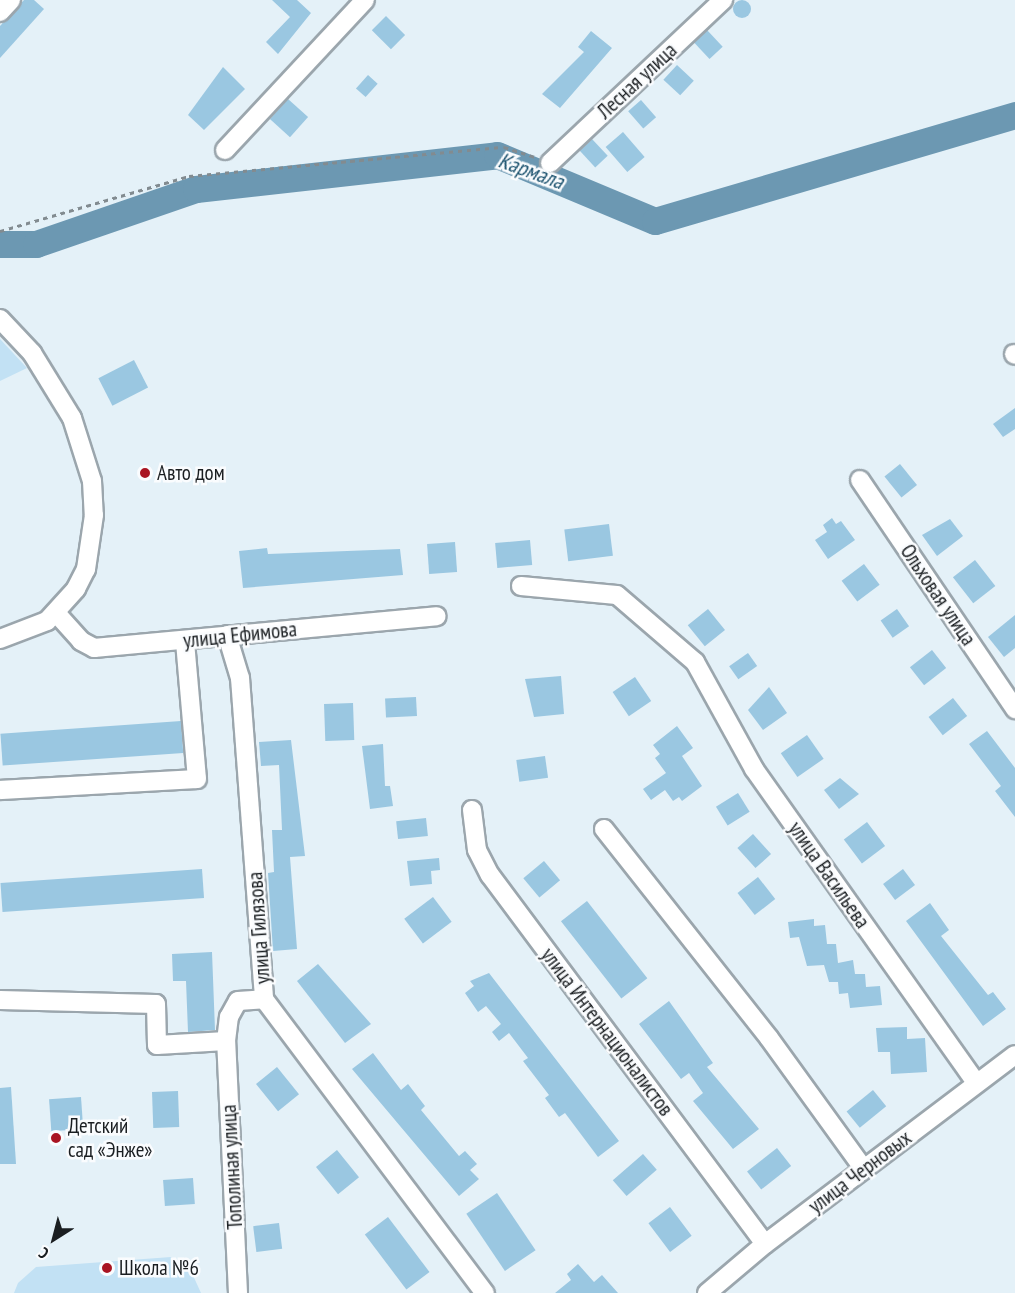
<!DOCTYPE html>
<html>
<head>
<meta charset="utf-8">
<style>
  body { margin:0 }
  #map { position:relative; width:1015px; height:1293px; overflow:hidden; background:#e4f1f8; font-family:"PT Sans Narrow",sans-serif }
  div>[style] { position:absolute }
  .green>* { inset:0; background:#c2e1f4 }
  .river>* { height:27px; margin:-13.5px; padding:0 13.5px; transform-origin:13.5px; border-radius:13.5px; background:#6c98b2 }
  .building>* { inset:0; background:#9ac7e1; transform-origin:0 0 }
  .round { border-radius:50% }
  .path>* { height:3px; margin-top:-1.5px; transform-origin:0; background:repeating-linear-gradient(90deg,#828b90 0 4.5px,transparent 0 9px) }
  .roads { filter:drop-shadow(2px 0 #9ba6ad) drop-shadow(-2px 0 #9ba6ad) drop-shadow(0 2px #9ba6ad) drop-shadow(0 -2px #9ba6ad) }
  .minor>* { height:18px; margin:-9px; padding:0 9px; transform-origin:9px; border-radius:9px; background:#fff }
  .dots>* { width:16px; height:16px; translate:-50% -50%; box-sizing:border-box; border:3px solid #fafcfe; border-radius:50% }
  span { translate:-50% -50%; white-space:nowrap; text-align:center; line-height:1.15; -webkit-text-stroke:5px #fafcfe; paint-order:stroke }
  .street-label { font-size:21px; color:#1a1e21 }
  .poi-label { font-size:21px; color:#1a1e21 }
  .left { translate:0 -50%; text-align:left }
  .water-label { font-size:22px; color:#1e5470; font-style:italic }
  .north { position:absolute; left:24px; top:1209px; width:60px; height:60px; -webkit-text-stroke:4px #fafcfe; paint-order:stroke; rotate:216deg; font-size:16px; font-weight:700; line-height:24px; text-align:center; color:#1a1e21 }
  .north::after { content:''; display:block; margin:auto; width:21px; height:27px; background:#1a1e21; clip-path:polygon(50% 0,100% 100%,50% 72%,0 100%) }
</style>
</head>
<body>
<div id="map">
  <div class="green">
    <div style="clip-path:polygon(0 339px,27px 368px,0 381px)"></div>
    <div style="clip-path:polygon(171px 1257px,191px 1271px,201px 1293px,14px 1293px,18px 1283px,36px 1267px)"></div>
  </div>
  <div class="river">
    <div style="left:0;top:244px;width:36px"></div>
    <div style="left:36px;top:244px;width:169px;rotate:-19deg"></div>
    <div style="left:196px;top:189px;width:303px;rotate:-6.4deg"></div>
    <div style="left:497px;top:155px;width:171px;rotate:22.7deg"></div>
    <div style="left:655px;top:221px;width:375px;rotate:-16.4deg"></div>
  </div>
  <div class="building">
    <div class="round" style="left:733px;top:0;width:18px;height:18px"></div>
    <div style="clip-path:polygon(24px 0,34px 0,44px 9px,0 58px,0 26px)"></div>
    <div style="clip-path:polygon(272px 0,297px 0,311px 13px,278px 54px,266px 42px,290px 17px)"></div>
    <div style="left:386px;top:16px;width:27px;height:20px;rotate:45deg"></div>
    <div style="left:707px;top:30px;width:23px;height:18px;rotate:47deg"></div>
    <div style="clip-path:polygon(591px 31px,612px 48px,560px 108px,542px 94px,584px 52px,578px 47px)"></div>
    <div style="left:677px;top:65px;width:23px;height:20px;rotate:43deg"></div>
    <div style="clip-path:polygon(223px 67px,245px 89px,204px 130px,188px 115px)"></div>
    <div style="left:368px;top:75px;width:13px;height:18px;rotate:42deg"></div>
    <div style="left:288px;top:99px;width:27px;height:27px;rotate:42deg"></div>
    <div style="left:641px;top:100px;width:23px;height:17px;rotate:49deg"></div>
    <div style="left:623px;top:132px;width:33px;height:23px;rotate:49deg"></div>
    <div style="left:592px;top:139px;width:23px;height:17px;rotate:47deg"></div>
    <div style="left:134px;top:360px;width:31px;height:40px;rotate:63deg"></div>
    <div style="clip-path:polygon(1015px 408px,1015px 429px,1003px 437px,993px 424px)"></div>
    <div style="left:900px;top:464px;width:27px;height:20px;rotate:51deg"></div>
    <div style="clip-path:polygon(832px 518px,836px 524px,841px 521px,855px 540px,828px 559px,815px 540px,827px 532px,823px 525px)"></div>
    <div style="clip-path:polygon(950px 519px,963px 536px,937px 556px,922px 535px)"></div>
    <div style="left:609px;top:524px;width:32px;height:45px;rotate:83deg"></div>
    <div style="left:530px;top:540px;width:25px;height:35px;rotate:85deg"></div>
    <div style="left:455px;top:542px;width:30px;height:28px;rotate:86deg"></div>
    <div style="clip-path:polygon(267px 548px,268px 554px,400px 549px,403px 575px,243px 588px,239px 551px)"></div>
    <div style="left:975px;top:560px;width:33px;height:28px;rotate:52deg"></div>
    <div style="left:864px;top:564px;width:26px;height:28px;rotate:53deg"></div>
    <div style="left:708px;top:609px;width:27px;height:26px;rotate:51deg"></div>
    <div style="left:897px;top:609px;width:21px;height:20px;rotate:55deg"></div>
    <div style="clip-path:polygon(1015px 615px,1015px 648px,1004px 657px,988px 637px)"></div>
    <div style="left:932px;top:650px;width:23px;height:28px;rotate:52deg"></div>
    <div style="left:748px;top:653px;width:16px;height:23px;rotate:55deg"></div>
    <div style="clip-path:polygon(561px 676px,564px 714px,534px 717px,525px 679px)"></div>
    <div style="left:635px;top:677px;width:29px;height:27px;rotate:56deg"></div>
    <div style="clip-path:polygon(769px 687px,787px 713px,763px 730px,748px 710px)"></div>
    <div style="left:416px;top:697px;width:19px;height:31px;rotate:87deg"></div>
    <div style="left:953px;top:698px;width:23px;height:31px;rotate:52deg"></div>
    <div style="left:353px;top:703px;width:37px;height:29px;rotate:88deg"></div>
    <div style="left:181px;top:721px;width:32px;height:181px;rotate:86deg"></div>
    <div style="clip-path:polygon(677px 726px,693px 748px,682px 756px,702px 786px,682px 801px,679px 797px,673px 801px,665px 790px,651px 800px,643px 789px,666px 773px,655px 758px,660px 754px,653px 745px)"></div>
    <div style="clip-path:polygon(987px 731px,1015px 768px,1015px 817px,995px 791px,1001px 786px,969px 744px)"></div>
    <div style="left:807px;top:735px;width:29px;height:32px;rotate:55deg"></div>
    <div style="clip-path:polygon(291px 740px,305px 856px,290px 857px,297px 949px,273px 951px,268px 873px,274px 872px,272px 830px,282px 830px,279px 765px,261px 766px,259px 742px)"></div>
    <div style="clip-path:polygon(383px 744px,385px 786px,390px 786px,393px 806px,370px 809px,362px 746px)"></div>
    <div style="left:545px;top:756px;width:22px;height:29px;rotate:82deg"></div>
    <div style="clip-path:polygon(840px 778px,859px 794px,839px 809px,824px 790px)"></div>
    <div style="left:738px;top:793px;width:22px;height:26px;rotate:58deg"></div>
    <div style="left:426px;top:818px;width:18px;height:30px;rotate:84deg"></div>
    <div style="left:867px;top:822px;width:30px;height:29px;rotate:53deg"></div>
    <div style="left:753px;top:834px;width:27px;height:21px;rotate:48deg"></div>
    <div style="clip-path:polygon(439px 858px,440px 870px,431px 871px,432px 884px,410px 886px,407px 861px)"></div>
    <div style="left:544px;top:861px;width:25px;height:27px;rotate:50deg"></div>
    <div style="left:202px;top:869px;width:29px;height:202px;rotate:86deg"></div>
    <div style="left:903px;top:869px;width:20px;height:25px;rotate:53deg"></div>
    <div style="left:758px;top:877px;width:28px;height:26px;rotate:52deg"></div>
    <div style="left:433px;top:897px;width:31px;height:36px;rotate:53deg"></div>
    <div style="left:587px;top:901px;width:98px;height:33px;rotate:52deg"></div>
    <div style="clip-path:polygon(930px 903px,949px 930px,941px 936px,988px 995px,993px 992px,1006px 1009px,983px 1026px,906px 921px)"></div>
    <div style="clip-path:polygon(814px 919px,814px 926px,825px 925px,827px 944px,836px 944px,838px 963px,853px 960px,855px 974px,865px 974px,866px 987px,880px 986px,882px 1005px,850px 1008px,848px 993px,839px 994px,838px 982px,829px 982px,824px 965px,807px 966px,799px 937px,790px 938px,788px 922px)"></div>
    <div style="clip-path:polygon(212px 952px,215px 1030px,188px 1032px,186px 981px,173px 981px,172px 954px)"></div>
    <div style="clip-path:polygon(318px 964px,371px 1024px,345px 1043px,297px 981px)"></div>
    <div style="clip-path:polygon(489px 973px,619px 1141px,598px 1157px,565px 1113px,559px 1117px,545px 1098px,549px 1095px,523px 1061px,528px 1058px,509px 1033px,499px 1041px,492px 1032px,501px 1024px,486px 1006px,478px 1012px,465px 993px,474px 986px,470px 981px)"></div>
    <div style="clip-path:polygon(669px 1001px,713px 1063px,707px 1067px,759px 1129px,733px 1149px,693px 1101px,703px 1093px,689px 1073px,681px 1079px,639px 1024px)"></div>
    <div style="clip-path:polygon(907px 1027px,907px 1039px,925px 1038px,927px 1072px,891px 1074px,890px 1052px,878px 1052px,876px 1028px)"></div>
    <div style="clip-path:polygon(373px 1053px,401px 1090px,408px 1084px,425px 1106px,421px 1110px,459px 1156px,465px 1151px,477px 1164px,470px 1170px,479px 1179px,459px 1196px,352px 1069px)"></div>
    <div style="left:277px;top:1067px;width:35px;height:27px;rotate:51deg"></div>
    <div style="clip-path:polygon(11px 1087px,16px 1164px,0 1164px,0 1088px)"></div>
    <div style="left:873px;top:1090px;width:21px;height:34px;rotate:51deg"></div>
    <div style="left:178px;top:1091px;width:36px;height:26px;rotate:88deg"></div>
    <div style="left:81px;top:1097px;width:32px;height:32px;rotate:86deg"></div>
    <div style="left:777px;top:1148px;width:23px;height:38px;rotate:52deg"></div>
    <div style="left:337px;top:1150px;width:35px;height:27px;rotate:51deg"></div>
    <div style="left:643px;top:1154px;width:21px;height:40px;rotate:49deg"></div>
    <div style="left:193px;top:1178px;width:26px;height:30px;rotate:86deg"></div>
    <div style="left:497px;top:1193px;width:69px;height:37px;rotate:56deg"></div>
    <div style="left:670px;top:1207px;width:36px;height:27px;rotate:53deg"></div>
    <div style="left:388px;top:1217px;width:69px;height:29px;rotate:53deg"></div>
    <div style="left:279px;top:1223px;width:26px;height:26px;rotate:83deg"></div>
    <div style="clip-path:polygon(578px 1264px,594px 1282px,602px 1275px,618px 1293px,555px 1293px,571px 1280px,567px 1274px)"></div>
  </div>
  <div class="path">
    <div style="left:0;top:231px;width:197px;rotate:-16.2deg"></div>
    <div style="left:189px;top:176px;width:316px;rotate:-5.3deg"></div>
    <div style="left:504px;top:147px;width:33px;rotate:18deg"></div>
  </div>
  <div class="roads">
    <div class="minor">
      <div style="left:0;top:12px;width:16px;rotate:-47deg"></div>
      <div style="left:225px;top:150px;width:205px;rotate:-47deg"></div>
      <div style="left:550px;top:163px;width:238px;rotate:-43.3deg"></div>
      <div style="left:0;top:319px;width:47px;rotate:46.7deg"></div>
      <div style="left:32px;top:353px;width:76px;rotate:58.4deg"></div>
      <div style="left:72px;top:418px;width:66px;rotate:72.4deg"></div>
      <div style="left:92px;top:481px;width:34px;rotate:87deg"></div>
      <div style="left:94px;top:515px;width:55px;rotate:98.4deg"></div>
      <div style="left:86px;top:569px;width:22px;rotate:117deg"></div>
      <div style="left:76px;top:589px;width:43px;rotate:132.2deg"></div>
      <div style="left:47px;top:621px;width:50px;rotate:159deg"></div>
      <div style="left:1014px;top:354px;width:1px;rotate:45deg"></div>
      <div style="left:860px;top:480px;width:277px;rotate:55.9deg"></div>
      <div style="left:521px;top:586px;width:96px;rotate:5.4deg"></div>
      <div style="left:617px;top:595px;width:103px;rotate:40.7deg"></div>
      <div style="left:695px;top:662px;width:122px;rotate:61.1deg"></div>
      <div style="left:754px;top:769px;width:384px;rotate:54.7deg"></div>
      <div style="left:57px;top:614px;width:36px;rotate:48deg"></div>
      <div style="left:81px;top:641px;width:15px;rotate:28deg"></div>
      <div style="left:94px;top:648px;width:344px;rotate:-5.3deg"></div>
      <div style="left:227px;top:635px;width:45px;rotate:73.2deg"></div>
      <div style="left:240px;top:678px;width:322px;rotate:85.7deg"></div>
      <div style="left:264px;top:999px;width:368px;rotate:53.1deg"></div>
      <div style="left:0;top:790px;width:197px;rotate:-3.2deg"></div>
      <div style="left:197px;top:779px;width:139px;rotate:-95deg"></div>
      <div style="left:472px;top:810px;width:40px;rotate:82.9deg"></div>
      <div style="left:477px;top:850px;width:28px;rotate:63deg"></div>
      <div style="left:490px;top:875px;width:460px;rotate:53.3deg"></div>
      <div style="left:604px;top:829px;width:266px;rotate:51.7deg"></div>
      <div style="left:769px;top:1038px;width:162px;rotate:54.1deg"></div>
      <div style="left:0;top:1000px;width:156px;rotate:1.5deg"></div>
      <div style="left:156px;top:1004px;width:41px;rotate:88.6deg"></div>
      <div style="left:157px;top:1045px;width:69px;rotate:-3.3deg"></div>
      <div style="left:238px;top:1293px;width:252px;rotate:-92.7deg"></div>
      <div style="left:226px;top:1041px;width:24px;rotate:-83deg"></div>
      <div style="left:229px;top:1017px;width:18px;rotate:-61deg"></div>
      <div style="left:238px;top:1001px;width:26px;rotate:-4deg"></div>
      <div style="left:707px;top:1293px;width:76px;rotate:-40.2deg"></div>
      <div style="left:765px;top:1244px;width:313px;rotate:-37.1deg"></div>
    </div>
  </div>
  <div class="dots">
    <div style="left:145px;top:473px;background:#a91422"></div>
    <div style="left:56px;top:1138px;background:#a91422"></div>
    <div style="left:107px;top:1268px;background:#a91422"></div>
  </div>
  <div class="street-label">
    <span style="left:637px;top:81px;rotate:-43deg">Лесная улица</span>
    <span style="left:938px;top:595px;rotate:56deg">Ольховая улица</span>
    <span style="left:240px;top:635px;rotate:-6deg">улица Ефимова</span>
    <span style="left:829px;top:875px;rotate:55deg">улица Васильева</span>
    <span style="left:259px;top:928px;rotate:-94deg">улица Гилязова</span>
    <span style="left:607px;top:1032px;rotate:53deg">улица Интернационалистов</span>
    <span style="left:232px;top:1167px;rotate:-93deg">Тополиная улица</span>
    <span style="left:860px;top:1172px;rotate:-37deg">улица Черновых</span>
  </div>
  <div class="poi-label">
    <span class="left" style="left:157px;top:473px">Авто дом</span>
    <span class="left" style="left:68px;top:1138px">Детский<br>сад «Энже»</span>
    <span class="left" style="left:119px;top:1268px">Школа №6</span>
  </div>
  <div class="water-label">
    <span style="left:531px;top:171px;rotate:20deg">Кармала</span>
  </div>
  <div class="north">С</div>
</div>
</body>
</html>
